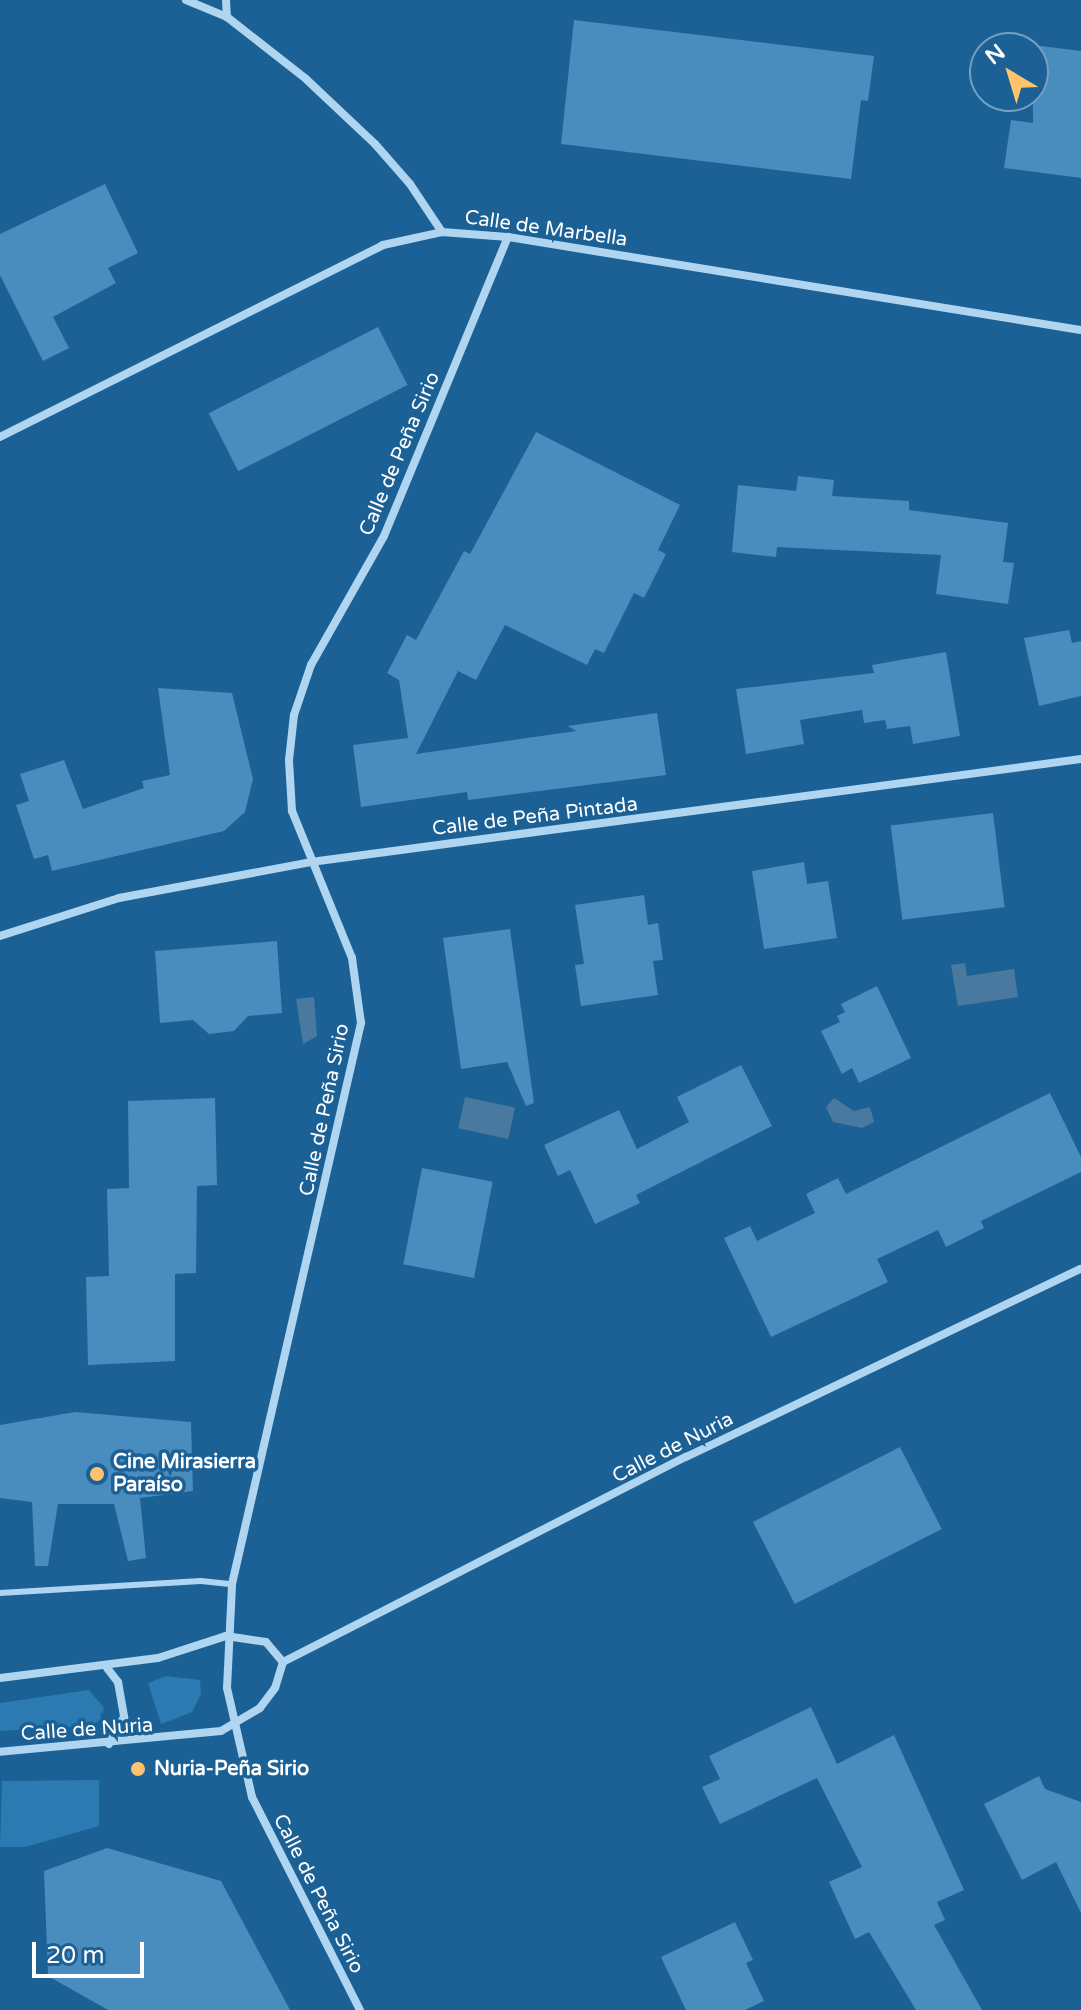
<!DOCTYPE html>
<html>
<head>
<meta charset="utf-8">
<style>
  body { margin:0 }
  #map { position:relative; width:1081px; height:2010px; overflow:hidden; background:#1b6196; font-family:"Varela Round",sans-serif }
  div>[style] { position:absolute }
  .green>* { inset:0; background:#2c7ab2 }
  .water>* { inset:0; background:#49799e; transform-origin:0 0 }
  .building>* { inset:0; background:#498cbe; transform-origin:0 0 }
  .lane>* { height:6px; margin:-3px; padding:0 3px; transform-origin:3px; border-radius:3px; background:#afd5f0 }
  .street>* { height:8px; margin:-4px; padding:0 4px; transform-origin:4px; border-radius:4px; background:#afd5f0 }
  .dots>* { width:22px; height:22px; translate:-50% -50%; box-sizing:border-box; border:4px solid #1b6196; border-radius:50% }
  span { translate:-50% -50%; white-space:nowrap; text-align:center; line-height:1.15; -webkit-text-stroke:7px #1b6196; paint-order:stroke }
  .street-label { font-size:20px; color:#fff }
  .poi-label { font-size:20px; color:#fff; font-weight:700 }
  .left { translate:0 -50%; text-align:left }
  .north { position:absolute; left:969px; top:32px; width:80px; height:80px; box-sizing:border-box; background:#1b6196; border:2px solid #76a0c0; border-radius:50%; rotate:322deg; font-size:22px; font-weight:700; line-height:32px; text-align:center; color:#fff }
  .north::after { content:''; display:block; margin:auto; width:28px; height:36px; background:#ffc36e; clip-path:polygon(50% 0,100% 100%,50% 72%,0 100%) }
  .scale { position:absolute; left:32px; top:1942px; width:112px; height:36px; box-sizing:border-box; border:4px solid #fff; border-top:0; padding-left:10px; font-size:24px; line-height:28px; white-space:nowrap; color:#fff; -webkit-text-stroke:6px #1b6196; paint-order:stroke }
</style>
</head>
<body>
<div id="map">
  <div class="green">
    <div style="clip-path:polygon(166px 1676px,200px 1680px,201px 1694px,192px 1712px,161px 1724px,148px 1683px)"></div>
    <div style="clip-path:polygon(89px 1690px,104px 1708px,101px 1720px,88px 1726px,0 1731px,0 1703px)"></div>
    <div style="clip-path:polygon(99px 1780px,99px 1826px,25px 1847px,0 1847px,2px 1781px)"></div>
  </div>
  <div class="water">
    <div style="clip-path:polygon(965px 963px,967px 976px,1014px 969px,1018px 997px,958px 1006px,951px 965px)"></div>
    <div style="clip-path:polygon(314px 997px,317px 1036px,303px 1044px,296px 999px)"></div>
    <div style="left:465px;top:1097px;width:51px;height:32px;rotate:12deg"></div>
    <div style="clip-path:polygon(834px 1098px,854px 1111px,870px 1107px,874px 1122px,862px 1128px,833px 1122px,826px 1107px)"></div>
  </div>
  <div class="building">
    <div style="clip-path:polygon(574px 20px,874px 56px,868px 101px,861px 100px,851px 179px,561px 144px)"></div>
    <div style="clip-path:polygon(1033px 45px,1081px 51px,1081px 178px,1004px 168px,1011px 120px,1033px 123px)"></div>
    <div style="clip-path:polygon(105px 184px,138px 253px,108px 268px,116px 283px,53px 317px,69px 348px,43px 361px,0 275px,0 234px)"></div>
    <div style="left:378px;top:327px;width:65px;height:190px;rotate:63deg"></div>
    <div style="clip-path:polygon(536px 432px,680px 505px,658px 550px,666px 554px,644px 598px,634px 593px,604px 653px,595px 649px,587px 665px,505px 625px,476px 680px,458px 671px,416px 754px,576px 731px,568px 726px,657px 713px,666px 775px,468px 800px,467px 792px,361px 807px,353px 745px,408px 738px,399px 680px,387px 673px,407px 635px,416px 640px,464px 551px,470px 554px)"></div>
    <div style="clip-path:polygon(798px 476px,834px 480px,832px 496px,909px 501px,909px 510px,1008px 523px,1003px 562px,1014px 563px,1008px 604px,936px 594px,941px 555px,777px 547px,776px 557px,732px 552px,738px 485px,796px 491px)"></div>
    <div style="clip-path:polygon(1069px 630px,1072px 643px,1081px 641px,1081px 696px,1039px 706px,1024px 638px)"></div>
    <div style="clip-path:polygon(946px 652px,960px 736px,913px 744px,910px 726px,887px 729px,885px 720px,864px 723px,862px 710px,800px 720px,804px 744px,746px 754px,736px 689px,874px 673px,872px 665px)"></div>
    <div style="clip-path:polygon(158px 688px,232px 693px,253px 779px,245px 812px,224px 831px,52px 871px,48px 855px,34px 859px,16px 805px,29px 801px,20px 774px,64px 760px,83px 809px,144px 788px,142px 781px,170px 775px)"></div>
    <div style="left:993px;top:813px;width:95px;height:103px;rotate:83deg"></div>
    <div style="clip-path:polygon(804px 862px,807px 884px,828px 881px,837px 938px,764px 949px,752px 871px)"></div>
    <div style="clip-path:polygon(644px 895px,648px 925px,658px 923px,663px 960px,653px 961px,658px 995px,581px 1006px,575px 965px,584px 964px,575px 905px)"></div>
    <div style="clip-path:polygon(510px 929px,534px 1103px,526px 1106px,507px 1062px,461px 1069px,443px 938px)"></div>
    <div style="clip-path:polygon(277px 941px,282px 1013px,248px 1016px,234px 1031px,209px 1034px,193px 1020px,160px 1023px,155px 951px)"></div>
    <div style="clip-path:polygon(877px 986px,911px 1058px,859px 1083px,852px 1068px,842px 1074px,821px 1031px,840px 1022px,837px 1016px,845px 1012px,841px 1004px)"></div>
    <div style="clip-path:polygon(741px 1065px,772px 1126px,636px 1195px,640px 1203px,595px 1224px,570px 1170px,558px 1176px,544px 1145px,619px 1110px,637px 1149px,689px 1122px,677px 1097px)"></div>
    <div style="clip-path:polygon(1050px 1093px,1081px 1157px,1081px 1172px,981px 1221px,984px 1228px,946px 1247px,938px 1230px,877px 1259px,888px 1282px,771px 1337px,724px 1238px,750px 1226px,757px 1241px,815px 1213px,806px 1194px,838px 1178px,846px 1194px)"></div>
    <div style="clip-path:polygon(215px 1098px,217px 1185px,197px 1186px,196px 1273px,175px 1274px,175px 1361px,88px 1365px,86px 1277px,109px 1276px,107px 1189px,129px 1188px,128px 1101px)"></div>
    <div style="left:422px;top:1168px;width:72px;height:98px;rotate:11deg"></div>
    <div style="clip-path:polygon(75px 1412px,191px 1422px,193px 1491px,140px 1498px,146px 1558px,128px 1561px,114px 1504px,58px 1504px,48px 1566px,35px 1566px,32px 1502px,0 1498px,0 1425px)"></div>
    <div style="left:900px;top:1447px;width:92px;height:165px;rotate:63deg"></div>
    <div style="clip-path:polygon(811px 1707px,837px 1764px,894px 1735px,964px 1890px,937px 1902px,945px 1920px,934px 1925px,982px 2010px,916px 2010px,869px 1932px,855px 1939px,829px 1882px,862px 1867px,817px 1778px,720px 1824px,702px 1787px,720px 1779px,709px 1756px)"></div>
    <div style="clip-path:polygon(1039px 1776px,1045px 1789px,1081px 1802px,1081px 1913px,1056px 1862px,1022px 1880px,984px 1804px)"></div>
    <div style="clip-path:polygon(107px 1848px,221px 1881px,290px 2010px,108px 2010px,48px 1976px,44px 1871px)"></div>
    <div style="clip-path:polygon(735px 1922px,753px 1960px,746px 1963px,764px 2001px,745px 2010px,686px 2010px,661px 1957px)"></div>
  </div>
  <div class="lane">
    <div style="left:0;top:1593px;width:201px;rotate:-3.4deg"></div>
    <div style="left:201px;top:1581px;width:31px;rotate:6deg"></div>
  </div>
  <div class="street">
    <div style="left:186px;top:0;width:44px;rotate:22.5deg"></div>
    <div style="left:227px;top:17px;width:100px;rotate:38.1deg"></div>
    <div style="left:306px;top:79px;width:95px;rotate:43.3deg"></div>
    <div style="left:375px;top:144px;width:53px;rotate:48.8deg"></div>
    <div style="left:410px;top:184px;width:58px;rotate:56.3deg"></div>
    <div style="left:226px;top:0;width:17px;rotate:87deg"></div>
    <div style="left:0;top:437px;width:428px;rotate:-26.6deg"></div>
    <div style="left:383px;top:245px;width:60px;rotate:-12.4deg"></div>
    <div style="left:442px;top:232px;width:66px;rotate:4.3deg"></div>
    <div style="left:508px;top:237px;width:580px;rotate:9.22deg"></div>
    <div style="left:0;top:936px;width:125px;rotate:-17.7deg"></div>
    <div style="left:119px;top:898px;width:195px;rotate:-10.6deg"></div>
    <div style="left:311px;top:862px;width:777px;rotate:-7.62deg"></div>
    <div style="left:283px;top:1662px;width:452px;rotate:-27deg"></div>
    <div style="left:686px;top:1457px;width:437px;rotate:-25.5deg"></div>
    <div style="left:107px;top:1668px;width:18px;rotate:52deg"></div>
    <div style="left:118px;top:1682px;width:36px;rotate:80deg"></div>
    <div style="left:124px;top:1717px;width:31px;rotate:119deg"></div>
    <div style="left:0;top:1678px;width:159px;rotate:-7.2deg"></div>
    <div style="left:158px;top:1658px;width:71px;rotate:-17.9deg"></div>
    <div style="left:226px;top:1636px;width:40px;rotate:8.5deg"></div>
    <div style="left:266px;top:1642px;width:26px;rotate:50deg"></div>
    <div style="left:283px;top:1662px;width:27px;rotate:107deg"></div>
    <div style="left:275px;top:1688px;width:25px;rotate:127deg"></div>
    <div style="left:260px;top:1708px;width:45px;rotate:149.5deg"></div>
    <div style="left:221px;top:1731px;width:222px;rotate:174.6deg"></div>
    <div style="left:360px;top:2010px;width:239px;rotate:-116.9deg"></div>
    <div style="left:252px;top:1797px;width:112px;rotate:-102.9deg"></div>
    <div style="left:227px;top:1688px;width:104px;rotate:-87.2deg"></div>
    <div style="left:232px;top:1584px;width:576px;rotate:-77.05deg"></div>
    <div style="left:361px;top:1023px;width:66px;rotate:-97.9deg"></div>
    <div style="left:352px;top:958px;width:159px;rotate:-112.2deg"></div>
    <div style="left:292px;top:811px;width:51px;rotate:-93.4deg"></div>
    <div style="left:289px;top:760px;width:45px;rotate:-83.7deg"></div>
    <div style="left:294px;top:715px;width:53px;rotate:-71.2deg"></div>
    <div style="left:311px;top:665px;width:148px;rotate:-60.5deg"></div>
    <div style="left:384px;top:536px;width:324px;rotate:-67.5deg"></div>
  </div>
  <div class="dots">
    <div style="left:97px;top:1474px;background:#ffc36e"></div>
    <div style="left:138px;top:1769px;background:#ffc36e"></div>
  </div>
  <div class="street-label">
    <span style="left:546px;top:229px;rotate:8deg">Calle de Marbella</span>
    <span style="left:400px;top:454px;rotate:-67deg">Calle de Peña Sirio</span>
    <span style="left:535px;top:817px;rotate:-7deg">Calle de Peña Pintada</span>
    <span style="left:325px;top:1110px;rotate:-78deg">Calle de Peña Sirio</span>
    <span style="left:673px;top:1448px;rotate:-27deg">Calle de Nuria</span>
    <span style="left:87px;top:1730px;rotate:-4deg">Calle de Nuria</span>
    <span style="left:318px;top:1894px;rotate:63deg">Calle de Peña Sirio</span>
  </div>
  <div class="poi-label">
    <span class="left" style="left:113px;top:1474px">Cine Mirasierra<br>Paraíso</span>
    <span class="left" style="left:154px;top:1769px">Nuria-Peña Sirio</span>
  </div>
  <div class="north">N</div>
  <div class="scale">20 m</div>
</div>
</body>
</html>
